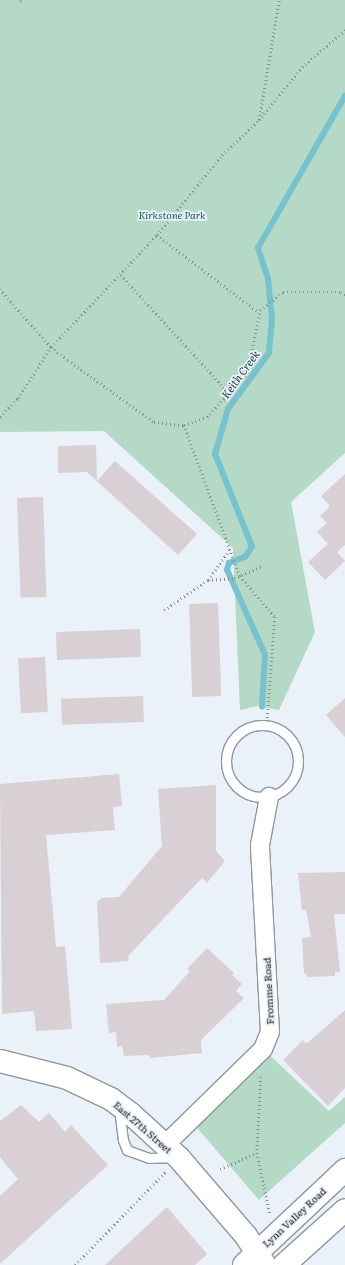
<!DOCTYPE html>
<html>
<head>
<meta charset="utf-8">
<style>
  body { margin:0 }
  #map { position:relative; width:345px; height:1265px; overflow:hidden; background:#ebf1f8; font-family:Literata,serif }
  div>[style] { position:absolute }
  .green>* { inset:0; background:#b4d9c6 }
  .stream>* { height:5.5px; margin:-2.75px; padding:0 2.75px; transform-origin:2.75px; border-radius:2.75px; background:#77c2ce }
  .building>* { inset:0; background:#d8d0d5; transform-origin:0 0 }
  .path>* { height:2.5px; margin-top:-1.25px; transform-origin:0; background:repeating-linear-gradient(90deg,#8b8f94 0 1px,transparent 0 4px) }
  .roads { filter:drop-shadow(1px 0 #92979e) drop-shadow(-1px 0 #92979e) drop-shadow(0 1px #92979e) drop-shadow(0 -1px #92979e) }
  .service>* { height:9px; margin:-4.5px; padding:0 4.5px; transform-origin:4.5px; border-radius:4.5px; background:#fff }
  .service>.ring { margin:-4.5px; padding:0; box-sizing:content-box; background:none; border:9px solid #fff; border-radius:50% }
  .minor>* { height:18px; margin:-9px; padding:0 9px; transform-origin:9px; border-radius:9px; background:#fff }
  .tertiary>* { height:22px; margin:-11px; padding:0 11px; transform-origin:11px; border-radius:11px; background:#fff }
  .secondary>* { height:22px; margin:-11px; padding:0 11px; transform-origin:11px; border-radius:11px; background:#fff }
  span { translate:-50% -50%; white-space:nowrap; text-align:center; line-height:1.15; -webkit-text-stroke:3.5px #ebf1f8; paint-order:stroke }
  .park-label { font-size:10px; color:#176144; font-style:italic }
  .street-label { font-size:10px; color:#141518 }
  .water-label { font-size:11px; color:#193d43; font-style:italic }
</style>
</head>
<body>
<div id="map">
  <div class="green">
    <div style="clip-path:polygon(0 0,345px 0,345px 453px,291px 502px,315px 632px,279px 710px,258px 706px,240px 710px,233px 548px,104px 431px,0 432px)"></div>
    <div style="clip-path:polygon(261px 1047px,329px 1111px,345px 1097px,345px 1123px,259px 1200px,187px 1116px)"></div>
  </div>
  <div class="stream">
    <div style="left:262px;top:707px;width:52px;rotate:-86.7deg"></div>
    <div style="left:265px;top:655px;width:93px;rotate:-114.1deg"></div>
    <div style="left:227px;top:570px;width:7px;rotate:-74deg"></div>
    <div style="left:229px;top:563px;width:17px;rotate:-21deg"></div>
    <div style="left:245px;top:557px;width:12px;rotate:-55deg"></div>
    <div style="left:252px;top:547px;width:100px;rotate:-111.7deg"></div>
    <div style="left:215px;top:454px;width:47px;rotate:-73.9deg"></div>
    <div style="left:228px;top:409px;width:69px;rotate:-53.8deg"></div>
    <div style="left:269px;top:353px;width:34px;rotate:-85deg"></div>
    <div style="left:272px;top:319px;width:40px;rotate:-95.7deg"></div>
    <div style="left:268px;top:279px;width:33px;rotate:-108deg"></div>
    <div style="left:258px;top:248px;width:175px;rotate:-60.2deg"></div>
  </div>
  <div class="building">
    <div style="clip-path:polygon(96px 445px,97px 481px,115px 461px,197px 534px,178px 555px,87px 472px,58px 473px,58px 446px)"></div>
    <div style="clip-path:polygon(345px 474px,345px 545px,337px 552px,345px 561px,325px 580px,308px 562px,328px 544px,317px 532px,327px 523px,320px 516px,330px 506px,321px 496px)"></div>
    <div style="left:43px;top:497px;width:100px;height:26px;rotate:88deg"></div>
    <div style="left:218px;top:603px;width:93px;height:29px;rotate:88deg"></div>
    <div style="left:140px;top:629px;width:28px;height:84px;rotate:88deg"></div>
    <div style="left:45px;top:657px;width:55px;height:27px;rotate:87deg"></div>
    <div style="left:143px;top:696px;width:26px;height:82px;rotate:88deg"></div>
    <div style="clip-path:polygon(345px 698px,345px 737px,326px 715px)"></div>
    <div style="clip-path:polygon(119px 774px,122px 806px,113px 807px,115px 830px,46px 835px,56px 947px,65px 946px,72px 1029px,36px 1031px,34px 1011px,2px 1014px,0 784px)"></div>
    <div style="clip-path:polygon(216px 785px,216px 851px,225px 861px,207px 883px,202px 878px,128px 956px,129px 961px,100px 963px,97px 902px,102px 898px,119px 897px,162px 846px,158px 789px)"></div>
    <div style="clip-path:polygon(345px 872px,345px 914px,334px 914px,340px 972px,335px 972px,335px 976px,307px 977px,306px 973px,304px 974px,302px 938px,311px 937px,306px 910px,302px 910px,298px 873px)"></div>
    <div style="clip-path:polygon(207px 948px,234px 973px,232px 975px,242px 984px,236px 991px,244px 998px,201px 1040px,202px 1053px,150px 1058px,149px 1055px,124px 1056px,122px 1046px,117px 1047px,116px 1032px,109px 1033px,106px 1004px,164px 1000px,190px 971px,187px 969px)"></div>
    <div style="clip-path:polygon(345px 1010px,345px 1088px,328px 1106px,283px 1060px,303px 1040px,306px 1044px)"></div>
    <div style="clip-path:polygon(21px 1105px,39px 1122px,49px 1113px,65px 1132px,71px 1125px,108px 1165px,0 1264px,0 1196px,18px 1179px,0 1157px,0 1121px)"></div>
    <div style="clip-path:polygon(167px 1207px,207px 1254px,195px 1265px,105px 1265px)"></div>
  </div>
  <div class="path">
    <div style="left:20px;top:1px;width:1px;rotate:-45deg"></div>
    <div style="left:259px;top:120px;width:122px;rotate:-80.5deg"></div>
    <div style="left:157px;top:235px;width:127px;rotate:37.3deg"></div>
    <div style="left:121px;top:275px;width:160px;rotate:47.5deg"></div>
    <div style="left:0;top:289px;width:77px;rotate:48.7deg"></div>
    <div style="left:51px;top:347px;width:21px;rotate:37deg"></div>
    <div style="left:68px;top:360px;width:106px;rotate:35.8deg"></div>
    <div style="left:154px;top:422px;width:30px;rotate:6deg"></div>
    <div style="left:184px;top:425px;width:24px;rotate:-19deg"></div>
    <div style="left:207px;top:417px;width:59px;rotate:-47.7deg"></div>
    <div style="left:247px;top:373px;width:64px;rotate:-78.3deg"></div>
    <div style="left:260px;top:310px;width:29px;rotate:-38deg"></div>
    <div style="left:283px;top:292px;width:58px"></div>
    <div style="left:341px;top:292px;width:5px;rotate:37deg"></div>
    <div style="left:0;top:417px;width:26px;rotate:-47deg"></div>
    <div style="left:18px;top:398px;width:61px;rotate:-57.1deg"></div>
    <div style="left:51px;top:347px;width:154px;rotate:-46.6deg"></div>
    <div style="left:157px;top:235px;width:103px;rotate:-50.9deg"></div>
    <div style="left:222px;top:155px;width:51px;rotate:-43.4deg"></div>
    <div style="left:259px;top:120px;width:68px;rotate:-50.9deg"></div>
    <div style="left:302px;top:67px;width:57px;rotate:-40.7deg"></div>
    <div style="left:184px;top:425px;width:161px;rotate:69.7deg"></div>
    <div style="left:240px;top:576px;width:54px;rotate:49.5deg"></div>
    <div style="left:275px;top:617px;width:107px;rotate:94.3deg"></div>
    <div style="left:208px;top:580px;width:37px;rotate:-55deg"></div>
    <div style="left:164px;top:610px;width:53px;rotate:-34.3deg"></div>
    <div style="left:208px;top:580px;width:26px;rotate:-4deg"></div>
    <div style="left:234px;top:578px;width:32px;rotate:-22deg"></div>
    <div style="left:261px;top:1077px;width:76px;rotate:93deg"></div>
    <div style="left:257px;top:1153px;width:62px;rotate:78deg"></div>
    <div style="left:220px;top:1169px;width:40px;rotate:-23.4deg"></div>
    <div style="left:75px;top:1265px;width:131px;rotate:-45.9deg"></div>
  </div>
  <div class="roads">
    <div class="service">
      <div class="ring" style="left:226px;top:725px;width:63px;height:63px"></div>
      <div style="left:119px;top:1108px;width:32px;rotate:83deg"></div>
      <div style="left:123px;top:1140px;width:11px;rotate:68deg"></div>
      <div style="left:127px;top:1150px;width:23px;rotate:20deg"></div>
      <div style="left:149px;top:1158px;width:25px;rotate:-2deg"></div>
    </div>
    <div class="minor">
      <div style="left:166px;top:1144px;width:136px;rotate:-44.4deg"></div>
      <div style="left:263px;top:1049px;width:18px;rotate:-68deg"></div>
      <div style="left:270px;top:1032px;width:187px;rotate:-93.1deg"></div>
      <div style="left:260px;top:845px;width:49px;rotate:-79.4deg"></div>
    </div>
    <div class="tertiary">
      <div style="left:0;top:1061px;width:69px;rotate:14.2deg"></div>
      <div style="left:67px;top:1078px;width:49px;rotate:25.5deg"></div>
      <div style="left:111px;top:1099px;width:25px;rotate:37deg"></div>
      <div style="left:131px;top:1114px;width:65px;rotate:42.5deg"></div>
      <div style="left:179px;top:1158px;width:103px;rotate:49.3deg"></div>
      <div style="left:246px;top:1236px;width:35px;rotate:57deg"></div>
    </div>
    <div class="secondary">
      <div style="left:244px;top:1265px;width:139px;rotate:-43.2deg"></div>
      <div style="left:284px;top:1265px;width:82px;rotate:-42deg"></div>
    </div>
  </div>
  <div class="park-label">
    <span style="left:172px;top:215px">Kirkstone Park</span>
  </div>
  <div class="street-label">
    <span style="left:268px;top:991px;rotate:-93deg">Fromme Road</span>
    <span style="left:143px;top:1127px;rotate:41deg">East 27th Street</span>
    <span style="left:294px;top:1217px;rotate:-43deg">Lynn Valley Road</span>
  </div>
  <div class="water-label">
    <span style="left:240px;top:374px;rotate:-54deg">Keith Creek</span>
  </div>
</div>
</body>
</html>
